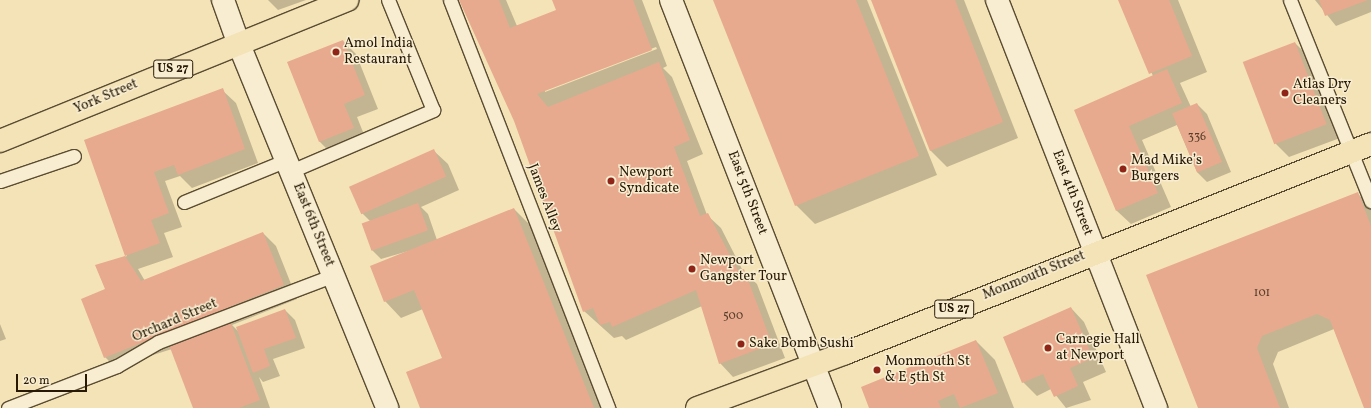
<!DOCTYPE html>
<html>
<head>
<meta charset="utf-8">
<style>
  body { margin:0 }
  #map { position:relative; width:1371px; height:408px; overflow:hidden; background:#f4e3b6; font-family:Vollkorn,serif }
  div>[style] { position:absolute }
  .shadow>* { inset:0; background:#0003 }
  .building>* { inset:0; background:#e7aa8f; transform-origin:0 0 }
  .roads { filter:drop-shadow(1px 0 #5a4c32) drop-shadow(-1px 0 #5a4c32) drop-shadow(0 1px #5a4c32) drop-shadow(0 -1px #5a4c32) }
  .lane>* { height:13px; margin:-6.5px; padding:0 6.5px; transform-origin:6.5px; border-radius:6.5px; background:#f8edd0 }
  .street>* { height:22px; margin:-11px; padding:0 11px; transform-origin:11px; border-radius:11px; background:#f8edd0 }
  .secondary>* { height:22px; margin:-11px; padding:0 11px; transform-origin:11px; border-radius:11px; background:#f8edd0 }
  .primary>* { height:22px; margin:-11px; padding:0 11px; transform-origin:11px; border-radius:11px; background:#f4e3b6 }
  .dots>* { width:11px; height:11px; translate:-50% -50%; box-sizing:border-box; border:2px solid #f8edd0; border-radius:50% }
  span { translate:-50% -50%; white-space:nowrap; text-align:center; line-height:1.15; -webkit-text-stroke:3px #f8edd0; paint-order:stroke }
  .number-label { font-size:12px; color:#573d28 }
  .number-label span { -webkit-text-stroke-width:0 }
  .shield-label span { padding:1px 3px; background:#f8edd0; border:1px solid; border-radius:3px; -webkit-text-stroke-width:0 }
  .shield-label { font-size:13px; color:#271906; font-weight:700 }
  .poi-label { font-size:14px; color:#271906 }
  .left { translate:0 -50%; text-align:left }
  .street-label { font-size:14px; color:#271906 }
  .scale { position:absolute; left:16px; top:374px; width:71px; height:18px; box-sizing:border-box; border:2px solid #271906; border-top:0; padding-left:5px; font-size:12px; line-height:14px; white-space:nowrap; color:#271906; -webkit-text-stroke:3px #f8edd0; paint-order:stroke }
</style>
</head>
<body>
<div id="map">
  <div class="shadow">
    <div style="clip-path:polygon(268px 0,306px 0,278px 10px)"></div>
    <div style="clip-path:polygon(evenodd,460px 0,506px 0,517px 26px,557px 11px,553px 0,642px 0,667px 66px,663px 68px,672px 77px,703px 154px,687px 161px,707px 215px,721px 228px,743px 271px,757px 284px,785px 358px,733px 377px,720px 363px,702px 306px,626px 340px,622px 336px,614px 338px,584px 311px,515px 121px,460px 0,656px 47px,657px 49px,545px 92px,545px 90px,656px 47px)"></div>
    <div style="clip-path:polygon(714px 0,867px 0,937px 175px,815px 224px,796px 205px)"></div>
    <div style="clip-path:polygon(872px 0,964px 0,1018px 138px,947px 167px,931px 151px)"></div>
    <div style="clip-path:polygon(1119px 0,1178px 0,1207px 72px,1180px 83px,1191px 107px,1197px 104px,1207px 114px,1231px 172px,1207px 182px,1197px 172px,1177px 125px,1142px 140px,1171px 207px,1131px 224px,1117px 211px,1076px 111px,1153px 76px)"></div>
    <div style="clip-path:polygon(1315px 0,1371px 0,1371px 12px,1336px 26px)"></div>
    <div style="clip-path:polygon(343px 41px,356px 54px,378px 109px,357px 117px,367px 142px,333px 155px,320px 142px,288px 63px)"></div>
    <div style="clip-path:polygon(1295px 43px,1309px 57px,1340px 138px,1289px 157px,1276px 144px,1244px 63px)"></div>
    <div style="clip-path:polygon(222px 90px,236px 103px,258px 163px,192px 188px,180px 176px,165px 181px,182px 227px,164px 233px,173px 257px,138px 269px,145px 281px,263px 233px,276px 246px,297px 299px,232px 325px,239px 332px,285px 310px,295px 320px,305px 348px,273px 359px,280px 376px,263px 382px,259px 377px,270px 408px,194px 408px,172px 349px,115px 367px,105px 357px,106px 290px,96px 266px,127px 256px,86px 141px)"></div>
    <div style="clip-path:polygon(434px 151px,448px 164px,459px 190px,421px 207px,428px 214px,437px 240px,514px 209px,530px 225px,603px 408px,421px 408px,443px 359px,423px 309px,401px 318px,385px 301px,412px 250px,381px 259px,371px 249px,370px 221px,362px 213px)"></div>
    <div style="clip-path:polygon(1358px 194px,1371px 207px,1371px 408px,1365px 408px,1334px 329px,1278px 352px,1273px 364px,1289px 408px,1199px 408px)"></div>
    <div style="clip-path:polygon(1071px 308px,1084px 322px,1106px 372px,1083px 382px,1091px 400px,1066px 408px,1051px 389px,1037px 396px,1023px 382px)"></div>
    <div style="clip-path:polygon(0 324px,6px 339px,0 341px)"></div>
    <div style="clip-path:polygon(976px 341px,995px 360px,1014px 408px,870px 408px)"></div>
  </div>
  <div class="building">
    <div style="clip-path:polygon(459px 0,499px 0,510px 28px,556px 10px,552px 0,633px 0,652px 50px,537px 94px,548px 107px,659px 62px,690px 140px,674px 147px,700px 216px,708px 213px,738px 271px,744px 269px,772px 344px,719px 364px,696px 290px,612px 327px,610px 322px,600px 325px,593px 308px,583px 312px,514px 121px)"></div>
    <div style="clip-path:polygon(713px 0,856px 0,919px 156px,795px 206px)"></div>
    <div style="clip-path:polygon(871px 0,955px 0,1003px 122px,930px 151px)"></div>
    <div style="clip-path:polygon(1118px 0,1169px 0,1192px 56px,1149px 74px)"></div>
    <div style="clip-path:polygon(1319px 0,1368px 0,1325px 16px)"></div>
    <div style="clip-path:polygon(343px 40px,365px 95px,344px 104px,354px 128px,319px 142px,287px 62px)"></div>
    <div style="left:1295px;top:42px;width:88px;height:56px;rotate:69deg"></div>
    <div style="clip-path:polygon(1167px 69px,1182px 103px,1129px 126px,1158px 193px,1116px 211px,1074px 110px)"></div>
    <div style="clip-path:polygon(223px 88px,245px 149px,178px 175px,174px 165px,154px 172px,169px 213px,151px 220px,160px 243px,125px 256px,84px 140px)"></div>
    <div style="left:1197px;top:103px;width:64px;height:27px;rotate:67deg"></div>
    <div style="left:434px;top:149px;width:30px;height:93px;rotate:66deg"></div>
    <div style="clip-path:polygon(1358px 192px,1371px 226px,1371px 408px,1364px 408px,1330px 320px,1317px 314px,1262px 336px,1257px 348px,1280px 408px,1198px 408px,1146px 275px)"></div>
    <div style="left:418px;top:203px;width:29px;height:60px;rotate:70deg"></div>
    <div style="clip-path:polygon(514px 208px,594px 408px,420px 408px,406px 372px,442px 358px,414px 290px,384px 302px,370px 266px)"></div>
    <div style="clip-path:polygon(263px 232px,284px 285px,104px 358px,81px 299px,105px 289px,95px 265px,125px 256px,141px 281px)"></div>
    <div style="clip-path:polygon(1071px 307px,1093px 358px,1070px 368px,1078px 386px,1054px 397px,1043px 374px,1022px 383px,1003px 337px)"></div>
    <div style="clip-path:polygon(285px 309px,296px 338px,264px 349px,270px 366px,253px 373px,236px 327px)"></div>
    <div style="clip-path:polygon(230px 321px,260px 400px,239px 408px,193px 408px,169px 345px)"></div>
    <div style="clip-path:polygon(976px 340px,998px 393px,960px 408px,954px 394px,938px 401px,941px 408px,869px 408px,861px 387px)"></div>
  </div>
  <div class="roads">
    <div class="lane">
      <div style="left:450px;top:0;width:438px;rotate:68.8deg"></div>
      <div style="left:1290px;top:0;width:217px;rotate:68.1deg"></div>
      <div style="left:291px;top:171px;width:155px;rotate:-23.2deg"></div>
      <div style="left:433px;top:110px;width:119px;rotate:-112.2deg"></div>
      <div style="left:0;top:181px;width:78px;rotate:-18.7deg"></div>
      <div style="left:184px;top:202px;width:111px;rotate:-22.2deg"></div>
      <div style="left:8px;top:408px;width:117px;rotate:-21.1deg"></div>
      <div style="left:117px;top:366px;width:48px;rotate:-30.3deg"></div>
      <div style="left:158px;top:342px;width:188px;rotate:-20.8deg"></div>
    </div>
    <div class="street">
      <div style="left:223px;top:0;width:45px;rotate:70.3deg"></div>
    </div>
    <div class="secondary">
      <div style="left:671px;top:0;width:438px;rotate:68.7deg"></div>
      <div style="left:997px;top:0;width:438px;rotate:68.7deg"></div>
      <div style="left:238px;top:42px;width:395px;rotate:67.8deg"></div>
    </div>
    <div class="primary">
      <div style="left:0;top:141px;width:375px;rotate:-22.1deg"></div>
      <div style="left:697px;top:408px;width:159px;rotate:-20.3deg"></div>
      <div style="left:846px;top:353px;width:565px;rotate:-21.71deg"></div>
    </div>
  </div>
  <div class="dots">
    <div style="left:336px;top:52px;background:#8f2418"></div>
    <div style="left:1285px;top:93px;background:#8f2418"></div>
    <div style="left:1123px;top:169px;background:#8f2418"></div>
    <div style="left:611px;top:181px;background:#8f2418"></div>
    <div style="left:692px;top:269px;background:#8f2418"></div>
    <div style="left:741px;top:344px;background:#8f2418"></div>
    <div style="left:1048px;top:348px;background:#8f2418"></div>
    <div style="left:877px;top:370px;background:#8f2418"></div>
  </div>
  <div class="number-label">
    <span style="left:1197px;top:138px">336</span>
    <span style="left:1262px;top:294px">101</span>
    <span style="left:733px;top:317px">500</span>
  </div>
  <div class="shield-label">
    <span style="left:173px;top:69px">US 27</span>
    <span style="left:954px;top:309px">US 27</span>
  </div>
  <div class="poi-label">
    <span class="left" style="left:344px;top:52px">Amol India<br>Restaurant</span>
    <span class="left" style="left:1293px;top:93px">Atlas Dry<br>Cleaners</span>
    <span class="left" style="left:1131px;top:169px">Mad Mike’s<br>Burgers</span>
    <span class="left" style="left:619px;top:181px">Newport<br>Syndicate</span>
    <span class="left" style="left:700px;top:269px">Newport<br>Gangster Tour</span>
    <span class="left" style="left:1056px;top:348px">Carnegie Hall<br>at Newport</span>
    <span class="left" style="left:749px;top:344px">Sake Bomb Sushi</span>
    <span class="left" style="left:885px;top:370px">Monmouth St<br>&amp; E 5th St</span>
  </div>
  <div class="street-label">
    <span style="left:106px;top:97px;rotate:-23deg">York Street</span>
    <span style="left:747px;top:193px;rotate:69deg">East 5th Street</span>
    <span style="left:1072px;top:193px;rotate:69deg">East 4th Street</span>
    <span style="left:544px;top:198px;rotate:69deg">James Alley</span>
    <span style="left:313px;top:225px;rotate:68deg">East 6th Street</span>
    <span style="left:1034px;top:276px;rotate:-22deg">Monmouth Street</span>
    <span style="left:175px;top:321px;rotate:-23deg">Orchard Street</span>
  </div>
  <div class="scale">20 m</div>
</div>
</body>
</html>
